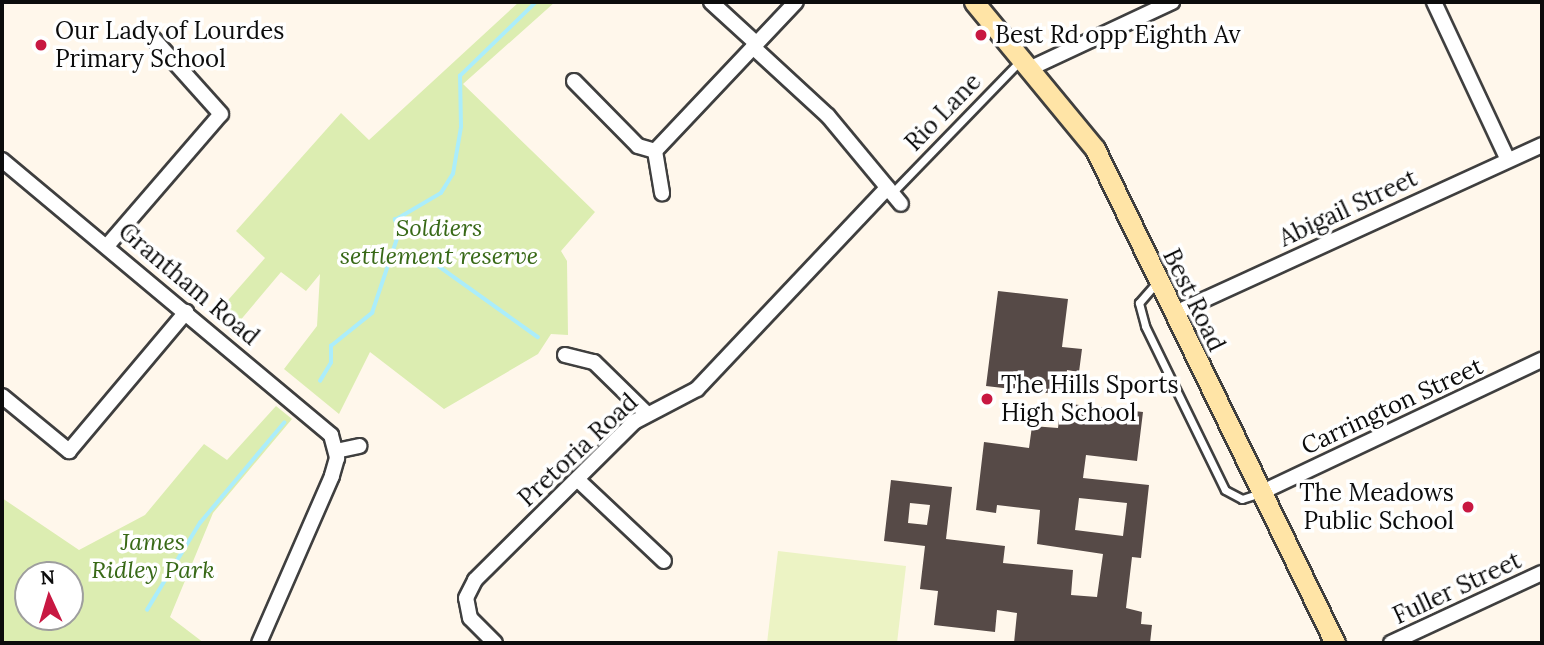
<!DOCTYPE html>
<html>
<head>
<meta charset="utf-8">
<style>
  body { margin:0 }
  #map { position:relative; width:1544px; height:645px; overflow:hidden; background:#fff7eb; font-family:Lora,serif }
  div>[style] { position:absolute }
  .green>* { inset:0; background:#dcedb1 }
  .pitch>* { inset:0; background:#ecf3c4 }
  .stream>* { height:3.5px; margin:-1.75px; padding:0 1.75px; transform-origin:1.75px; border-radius:1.75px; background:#abedfb }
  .building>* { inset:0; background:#564a47 }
  .roads { filter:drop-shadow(2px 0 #3f3f3f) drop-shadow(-2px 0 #3f3f3f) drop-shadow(0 2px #3f3f3f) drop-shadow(0 -2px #3f3f3f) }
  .lane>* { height:7px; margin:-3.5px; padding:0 3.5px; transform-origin:3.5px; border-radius:3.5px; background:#fff }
  .street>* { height:14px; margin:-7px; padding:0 7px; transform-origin:7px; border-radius:7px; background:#fff }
  .secondary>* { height:19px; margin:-9.5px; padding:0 9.5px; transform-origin:9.5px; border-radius:9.5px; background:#ffe4a6 }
  .dots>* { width:19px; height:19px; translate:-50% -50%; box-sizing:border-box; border:4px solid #fff; border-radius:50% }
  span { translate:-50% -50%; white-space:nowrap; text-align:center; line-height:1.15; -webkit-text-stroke:7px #fff; paint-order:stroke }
  .poi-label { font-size:24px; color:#0c0c0c }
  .left { translate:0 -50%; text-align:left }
  .right { translate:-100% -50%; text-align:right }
  .street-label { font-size:24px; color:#0c0c0c }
  .park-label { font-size:24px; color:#386917; font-style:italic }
  .frame { position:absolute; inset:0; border:4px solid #0c0c0c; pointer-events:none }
  .north { position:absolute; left:14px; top:561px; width:70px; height:70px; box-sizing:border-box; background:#fff; border:2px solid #9e9e9e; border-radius:50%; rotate:356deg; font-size:19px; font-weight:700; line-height:28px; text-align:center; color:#0c0c0c }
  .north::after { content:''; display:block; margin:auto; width:24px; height:32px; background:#c81842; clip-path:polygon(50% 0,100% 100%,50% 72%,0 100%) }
</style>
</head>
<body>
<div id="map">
  <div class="green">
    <div style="clip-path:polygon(519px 2px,555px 2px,463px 84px,595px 212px,561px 251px,567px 261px,568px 335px,551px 334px,538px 354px,444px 409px,370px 352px,339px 414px,284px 369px,317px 326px,320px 274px,306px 291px,281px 272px,233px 329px,215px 315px,265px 258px,236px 231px,341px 113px,369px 140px)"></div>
    <div style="clip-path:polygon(evenodd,276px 406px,292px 419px,213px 513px,170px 617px,204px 643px,2px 643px,2px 498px,79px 550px,145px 515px,204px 444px,227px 460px,276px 406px,28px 575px,70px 575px,70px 617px,28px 617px,28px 575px)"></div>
  </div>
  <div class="pitch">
    <div style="clip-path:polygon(778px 551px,906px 566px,897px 643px,767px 643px)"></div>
  </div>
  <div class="stream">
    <div style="left:437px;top:265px;width:124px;rotate:35.5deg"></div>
    <div style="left:320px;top:381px;width:21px;rotate:-59deg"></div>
    <div style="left:331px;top:363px;width:17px;rotate:-90deg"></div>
    <div style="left:331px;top:346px;width:53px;rotate:-38.8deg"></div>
    <div style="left:372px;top:313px;width:84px;rotate:-71.4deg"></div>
    <div style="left:399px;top:233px;width:14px;rotate:-107deg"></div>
    <div style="left:395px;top:220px;width:53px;rotate:-30.4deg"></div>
    <div style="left:441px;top:193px;width:22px;rotate:-58deg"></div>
    <div style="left:453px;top:174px;width:48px;rotate:-80.3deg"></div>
    <div style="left:461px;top:127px;width:51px;rotate:-91.1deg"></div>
    <div style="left:460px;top:76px;width:106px;rotate:-44.2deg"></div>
    <div style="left:147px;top:610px;width:102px;rotate:-58.7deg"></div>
    <div style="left:200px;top:523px;width:131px;rotate:-50deg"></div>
  </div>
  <div class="building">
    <div style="clip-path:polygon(998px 291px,1068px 299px,1062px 347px,1082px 349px,1079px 372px,1067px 370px,1065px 395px,986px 386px)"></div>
    <div style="clip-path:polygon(evenodd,1061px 403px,1143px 412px,1137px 461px,1086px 455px,1083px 478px,1149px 485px,1141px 558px,1132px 557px,1126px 608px,1142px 612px,1141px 624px,1152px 625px,1150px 643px,1014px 643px,1017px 613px,997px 610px,995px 632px,934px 625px,938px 591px,920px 589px,925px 546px,884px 541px,891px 480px,952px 487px,946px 539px,1005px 546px,1003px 563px,1073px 570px,1071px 595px,1097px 597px,1103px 554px,1037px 544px,1040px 510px,997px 505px,996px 513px,976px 510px,984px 442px,1029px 448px,1032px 426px,1058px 428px,1061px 403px,1079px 498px,1127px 503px,1123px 536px,1075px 530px,1079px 498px,1061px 403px,910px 503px,930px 505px,927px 525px,908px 523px,910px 503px)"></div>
  </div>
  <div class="roads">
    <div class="lane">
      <div style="left:892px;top:193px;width:184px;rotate:-45.9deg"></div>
      <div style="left:1158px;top:281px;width:29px;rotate:131deg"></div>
      <div style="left:1139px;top:303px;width:24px;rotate:75deg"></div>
      <div style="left:1145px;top:326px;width:182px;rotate:64deg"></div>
      <div style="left:1225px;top:490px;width:19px;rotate:28deg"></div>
      <div style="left:1242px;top:499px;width:19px;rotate:-18deg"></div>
    </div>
    <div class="street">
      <div style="left:711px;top:2px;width:62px;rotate:42.4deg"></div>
      <div style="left:1434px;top:2px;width:174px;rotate:64.9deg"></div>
      <div style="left:753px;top:47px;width:102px;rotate:42.6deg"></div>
      <div style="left:828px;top:116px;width:114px;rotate:50.3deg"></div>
      <div style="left:1031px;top:68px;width:156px;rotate:-25.1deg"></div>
      <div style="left:574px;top:81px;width:91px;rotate:45.4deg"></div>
      <div style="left:638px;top:146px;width:18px;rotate:16deg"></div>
      <div style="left:655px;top:151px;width:205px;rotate:-46.6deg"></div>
      <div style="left:655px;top:151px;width:43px;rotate:80.5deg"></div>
      <div style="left:2px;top:160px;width:429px;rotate:39.9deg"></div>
      <div style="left:331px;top:435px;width:24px;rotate:75deg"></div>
      <div style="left:337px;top:458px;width:19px;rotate:106deg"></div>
      <div style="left:332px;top:476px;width:182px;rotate:113.6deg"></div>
      <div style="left:107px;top:246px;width:174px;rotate:-49.2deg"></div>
      <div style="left:221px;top:114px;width:103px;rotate:-131.9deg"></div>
      <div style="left:1173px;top:314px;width:406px;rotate:-24.6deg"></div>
      <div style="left:565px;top:355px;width:30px;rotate:14deg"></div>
      <div style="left:594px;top:362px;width:73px;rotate:44.4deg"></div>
      <div style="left:2px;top:396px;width:87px;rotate:39.4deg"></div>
      <div style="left:69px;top:451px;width:182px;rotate:-49.9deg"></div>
      <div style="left:336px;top:451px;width:24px;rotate:-12deg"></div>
      <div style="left:578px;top:480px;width:118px;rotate:43.3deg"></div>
      <div style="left:1260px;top:493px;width:312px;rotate:-25.3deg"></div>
      <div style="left:495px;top:643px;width:35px;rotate:-135deg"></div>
      <div style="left:470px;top:618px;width:20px;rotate:-101deg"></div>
      <div style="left:466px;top:598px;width:20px;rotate:-63deg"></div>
      <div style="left:475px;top:580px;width:224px;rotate:-44.8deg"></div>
      <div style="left:634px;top:422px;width:71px;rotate:-27.6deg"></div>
      <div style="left:697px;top:389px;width:277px;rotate:-46.6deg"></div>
      <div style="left:1391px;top:643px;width:166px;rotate:-24.9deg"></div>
    </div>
    <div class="secondary">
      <div style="left:974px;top:2px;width:190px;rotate:50.5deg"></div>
      <div style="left:1095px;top:149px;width:549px;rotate:64.09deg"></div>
    </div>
  </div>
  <div class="dots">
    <div style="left:981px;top:35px;background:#c81842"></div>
    <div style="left:41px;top:45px;background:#c81842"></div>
    <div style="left:987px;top:399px;background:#c81842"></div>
    <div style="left:1468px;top:507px;background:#c81842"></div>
  </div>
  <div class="poi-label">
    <span class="left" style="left:55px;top:45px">Our Lady of Lourdes<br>Primary School</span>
    <span class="left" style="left:995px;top:35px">Best Rd opp Eighth Av</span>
    <span class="left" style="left:1001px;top:399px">The Hills Sports<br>High School</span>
    <span class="right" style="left:1454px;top:507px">The Meadows<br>Public School</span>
  </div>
  <div class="street-label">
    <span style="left:943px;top:112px;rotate:-46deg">Rio Lane</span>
    <span style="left:1348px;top:208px;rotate:-25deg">Abigail Street</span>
    <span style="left:189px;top:284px;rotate:40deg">Grantham Road</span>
    <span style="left:1194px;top:300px;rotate:64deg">Best Road</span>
    <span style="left:1392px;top:406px;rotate:-25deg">Carrington Street</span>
    <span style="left:578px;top:450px;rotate:-43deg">Pretoria Road</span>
    <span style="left:1457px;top:588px;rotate:-25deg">Fuller Street</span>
  </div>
  <div class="park-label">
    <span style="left:439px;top:242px">Soldiers<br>settlement reserve</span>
    <span style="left:153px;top:556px">James<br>Ridley Park</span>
  </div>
  <div class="frame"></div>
  <div class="north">N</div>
</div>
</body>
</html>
